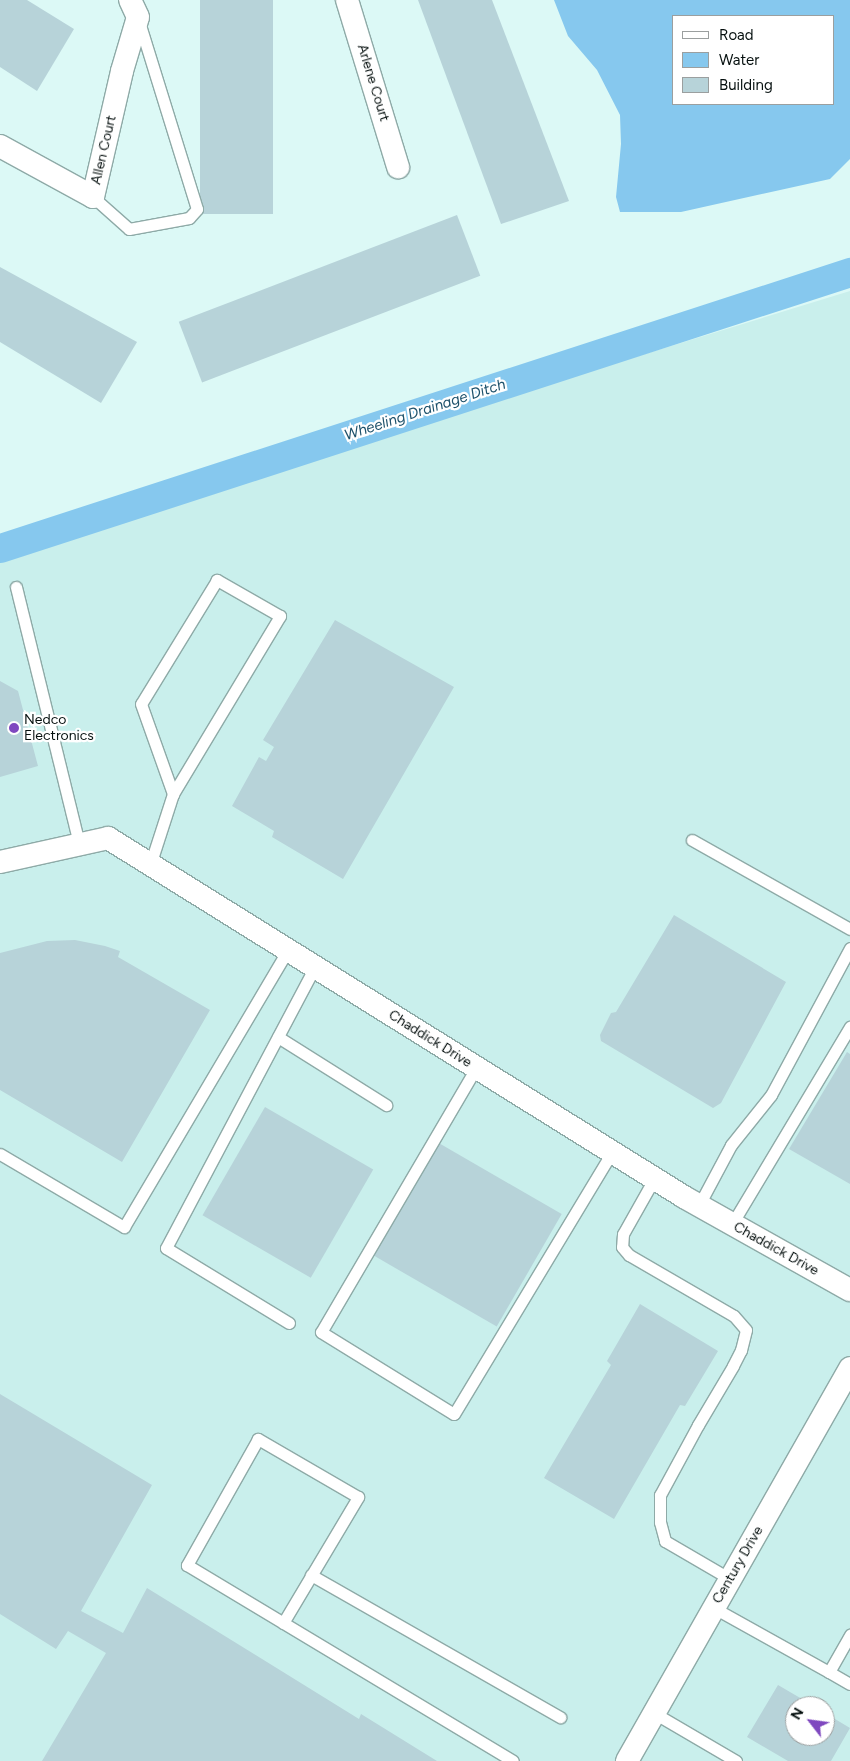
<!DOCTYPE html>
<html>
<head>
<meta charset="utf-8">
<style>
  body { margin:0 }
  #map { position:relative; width:850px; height:1761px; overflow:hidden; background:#dcf9f6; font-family:Figtree,sans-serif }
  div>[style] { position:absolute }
  .built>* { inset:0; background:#c9efec }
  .water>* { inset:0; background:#86c8ee }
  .canal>* { height:29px; margin:-14.5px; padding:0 14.5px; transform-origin:14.5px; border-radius:14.5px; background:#86c8ee }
  .building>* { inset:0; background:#b7d3d9; transform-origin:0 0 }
  .roads { filter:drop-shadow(1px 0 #8eaaa7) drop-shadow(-1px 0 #8eaaa7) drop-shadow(0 1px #8eaaa7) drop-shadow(0 -1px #8eaaa7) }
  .lane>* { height:11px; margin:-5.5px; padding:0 5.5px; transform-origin:5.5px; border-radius:5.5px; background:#fff }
  .street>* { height:22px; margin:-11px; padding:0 11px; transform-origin:11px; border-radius:11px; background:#fff }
  .dots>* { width:14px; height:14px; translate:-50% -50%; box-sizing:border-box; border:2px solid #fff; border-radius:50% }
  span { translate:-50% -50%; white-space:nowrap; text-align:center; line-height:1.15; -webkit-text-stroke:4.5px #fff; paint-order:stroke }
  .street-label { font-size:14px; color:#06100f }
  .poi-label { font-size:14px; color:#06100f }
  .left { translate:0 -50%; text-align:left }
  .water-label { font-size:15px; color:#1d516b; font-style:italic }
  .legend { position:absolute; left:672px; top:15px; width:162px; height:90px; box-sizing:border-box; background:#fff; border:1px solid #9b9f9f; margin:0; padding:6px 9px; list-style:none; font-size:15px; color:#06100f }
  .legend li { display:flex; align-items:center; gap:10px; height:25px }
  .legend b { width:25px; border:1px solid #9b9f9f }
  .north { position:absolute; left:785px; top:1696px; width:50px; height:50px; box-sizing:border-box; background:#fff; border:1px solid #9b9f9f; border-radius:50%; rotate:300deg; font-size:14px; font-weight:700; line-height:20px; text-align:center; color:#06100f }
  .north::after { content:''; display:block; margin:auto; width:18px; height:22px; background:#7f48bf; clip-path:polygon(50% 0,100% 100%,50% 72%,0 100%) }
</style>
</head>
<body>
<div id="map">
  <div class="built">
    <div style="clip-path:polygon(evenodd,850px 291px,850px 1761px,0 1761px,0 552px,850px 291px,795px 1706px,825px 1706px,825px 1736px,795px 1736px,795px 1706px)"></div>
  </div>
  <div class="water">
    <div style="clip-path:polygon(evenodd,554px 0,850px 0,850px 159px,830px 179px,681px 212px,620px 212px,616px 197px,621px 144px,620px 115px,597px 70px,568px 36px,554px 0,674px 16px,834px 16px,834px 104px,674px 104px,674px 16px)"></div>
  </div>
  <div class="canal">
    <div style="left:0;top:548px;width:894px;rotate:-17.99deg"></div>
  </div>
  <div class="building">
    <div style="clip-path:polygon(0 0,27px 0,74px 29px,37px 91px,0 67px)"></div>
    <div style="left:200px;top:0;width:73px;height:214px"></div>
    <div style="clip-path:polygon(418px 0,492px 0,569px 201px,501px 224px)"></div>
    <div style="left:457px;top:215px;width:65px;height:298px;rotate:69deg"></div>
    <div style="clip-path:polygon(0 267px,137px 342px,101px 403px,0 342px)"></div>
    <div style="clip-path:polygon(335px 620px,454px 687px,343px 879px,272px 837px,274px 831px,232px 806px,259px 757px,266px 761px,274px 747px,263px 740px)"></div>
    <div style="clip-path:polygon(0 681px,18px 691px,38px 766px,0 777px)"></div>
    <div style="clip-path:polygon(674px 915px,786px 982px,721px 1103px,713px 1108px,601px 1041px,600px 1035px,611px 1013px,616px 1012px)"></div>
    <div style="clip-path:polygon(75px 940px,105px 946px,120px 951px,118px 957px,210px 1010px,122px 1162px,0 1090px,0 953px,47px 941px)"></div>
    <div style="clip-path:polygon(847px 1052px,850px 1054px,850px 1184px,789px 1149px)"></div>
    <div style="left:265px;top:1107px;width:125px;height:125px;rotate:30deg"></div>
    <div style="left:437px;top:1142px;width:144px;height:130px;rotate:30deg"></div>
    <div style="clip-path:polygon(640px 1304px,718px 1351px,685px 1406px,680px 1405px,614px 1519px,544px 1478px,611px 1365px,607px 1361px)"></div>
    <div style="clip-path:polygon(0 1394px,152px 1485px,81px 1611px,123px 1633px,147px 1588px,359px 1719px,361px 1714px,437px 1761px,42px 1761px,106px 1653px,68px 1631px,56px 1649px,0 1614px)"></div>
    <div style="clip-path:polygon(778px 1685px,814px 1706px,795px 1706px,795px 1736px,825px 1736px,825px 1713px,850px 1728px,831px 1761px,788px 1761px,747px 1737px)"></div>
  </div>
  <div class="roads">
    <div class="lane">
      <div style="left:93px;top:197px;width:48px;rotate:41.6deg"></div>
      <div style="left:129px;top:229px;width:61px;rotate:-10.4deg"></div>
      <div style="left:189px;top:218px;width:12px;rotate:-48deg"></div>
      <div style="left:197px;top:209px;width:196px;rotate:-107.2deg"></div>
      <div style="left:16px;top:587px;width:265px;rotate:76.2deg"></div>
      <div style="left:692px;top:840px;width:181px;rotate:29.4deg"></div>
      <div style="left:150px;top:865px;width:75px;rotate:-72.1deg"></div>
      <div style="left:173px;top:794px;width:208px;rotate:-59deg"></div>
      <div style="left:280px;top:616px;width:73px;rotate:-150.3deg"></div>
      <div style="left:217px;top:580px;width:145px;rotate:121.5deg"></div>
      <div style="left:141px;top:704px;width:96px;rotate:70.4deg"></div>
      <div style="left:278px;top:1037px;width:128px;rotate:32.2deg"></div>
      <div style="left:476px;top:1068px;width:306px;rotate:120.4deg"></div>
      <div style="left:321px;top:1332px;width:156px;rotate:31.7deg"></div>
      <div style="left:454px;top:1414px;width:306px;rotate:-58.9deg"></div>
      <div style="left:0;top:1154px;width:144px;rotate:30.5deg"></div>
      <div style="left:124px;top:1227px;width:322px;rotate:-59.4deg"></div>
      <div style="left:654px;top:1179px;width:63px;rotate:119.4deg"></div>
      <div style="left:623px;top:1234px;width:13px;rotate:94deg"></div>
      <div style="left:622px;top:1247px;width:11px;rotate:49deg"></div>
      <div style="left:629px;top:1255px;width:121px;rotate:30.2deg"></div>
      <div style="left:734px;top:1316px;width:18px;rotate:49deg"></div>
      <div style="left:746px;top:1330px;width:21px;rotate:104deg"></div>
      <div style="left:741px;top:1350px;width:18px;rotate:117deg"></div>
      <div style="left:733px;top:1366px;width:69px;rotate:120.7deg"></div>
      <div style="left:698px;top:1425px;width:80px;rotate:118.5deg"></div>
      <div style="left:660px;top:1495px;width:27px;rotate:90deg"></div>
      <div style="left:660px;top:1522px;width:20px;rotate:75deg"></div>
      <div style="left:665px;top:1541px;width:75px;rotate:30.3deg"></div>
      <div style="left:699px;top:1205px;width:68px;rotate:-61.9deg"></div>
      <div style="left:731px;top:1145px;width:64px;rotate:-51.3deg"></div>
      <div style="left:771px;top:1095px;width:167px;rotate:-61.7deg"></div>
      <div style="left:732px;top:1224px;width:230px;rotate:-59.1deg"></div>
      <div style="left:289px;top:1323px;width:144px;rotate:-148.6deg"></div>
      <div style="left:166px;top:1248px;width:318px;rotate:-62.1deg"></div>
      <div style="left:311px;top:1575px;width:287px;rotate:29.7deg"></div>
      <div style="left:714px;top:1608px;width:132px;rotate:29.1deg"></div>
      <div style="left:829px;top:1672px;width:43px;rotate:-60.4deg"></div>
      <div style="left:283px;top:1623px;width:147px;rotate:-59.2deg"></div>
      <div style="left:358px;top:1497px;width:116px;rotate:-149.9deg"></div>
      <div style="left:258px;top:1439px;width:145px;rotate:119.4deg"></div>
      <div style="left:187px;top:1565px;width:380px;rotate:31deg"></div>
      <div style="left:829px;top:1672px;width:24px;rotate:30deg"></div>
      <div style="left:654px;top:1713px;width:95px;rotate:30.3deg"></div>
    </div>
    <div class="street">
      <div style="left:347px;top:0;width:175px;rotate:73deg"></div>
      <div style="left:0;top:146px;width:106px;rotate:28.7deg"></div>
      <div style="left:93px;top:197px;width:129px;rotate:-77deg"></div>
      <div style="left:122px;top:71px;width:56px;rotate:-73.5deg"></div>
      <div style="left:138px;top:17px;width:19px;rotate:-115deg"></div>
      <div style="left:0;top:862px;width:111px;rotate:-12.5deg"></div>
      <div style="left:108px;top:838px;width:679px;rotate:31.93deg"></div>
      <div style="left:684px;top:1197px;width:190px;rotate:29.3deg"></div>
      <div style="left:627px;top:1761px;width:452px;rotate:-60.4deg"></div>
    </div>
  </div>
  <div class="dots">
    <div style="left:14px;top:728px;background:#7f48bf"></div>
  </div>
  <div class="street-label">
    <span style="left:373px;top:83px;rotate:73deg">Arlene Court</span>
    <span style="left:104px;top:150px;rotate:-77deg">Allen Court</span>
    <span style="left:430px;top:1039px;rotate:32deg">Chaddick Drive</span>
    <span style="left:776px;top:1249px;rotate:29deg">Chaddick Drive</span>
    <span style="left:738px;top:1565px;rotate:-60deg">Century Drive</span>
  </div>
  <div class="poi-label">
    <span class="left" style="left:24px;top:728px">Nedco<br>Electronics</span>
  </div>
  <div class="water-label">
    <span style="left:425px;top:410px;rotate:-18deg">Wheeling Drainage Ditch</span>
  </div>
  <ul class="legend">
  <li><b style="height:6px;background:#fff"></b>Road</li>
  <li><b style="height:14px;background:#86c8ee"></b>Water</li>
  <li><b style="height:14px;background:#b7d3d9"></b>Building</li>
  </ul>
  <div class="north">N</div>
</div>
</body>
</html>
